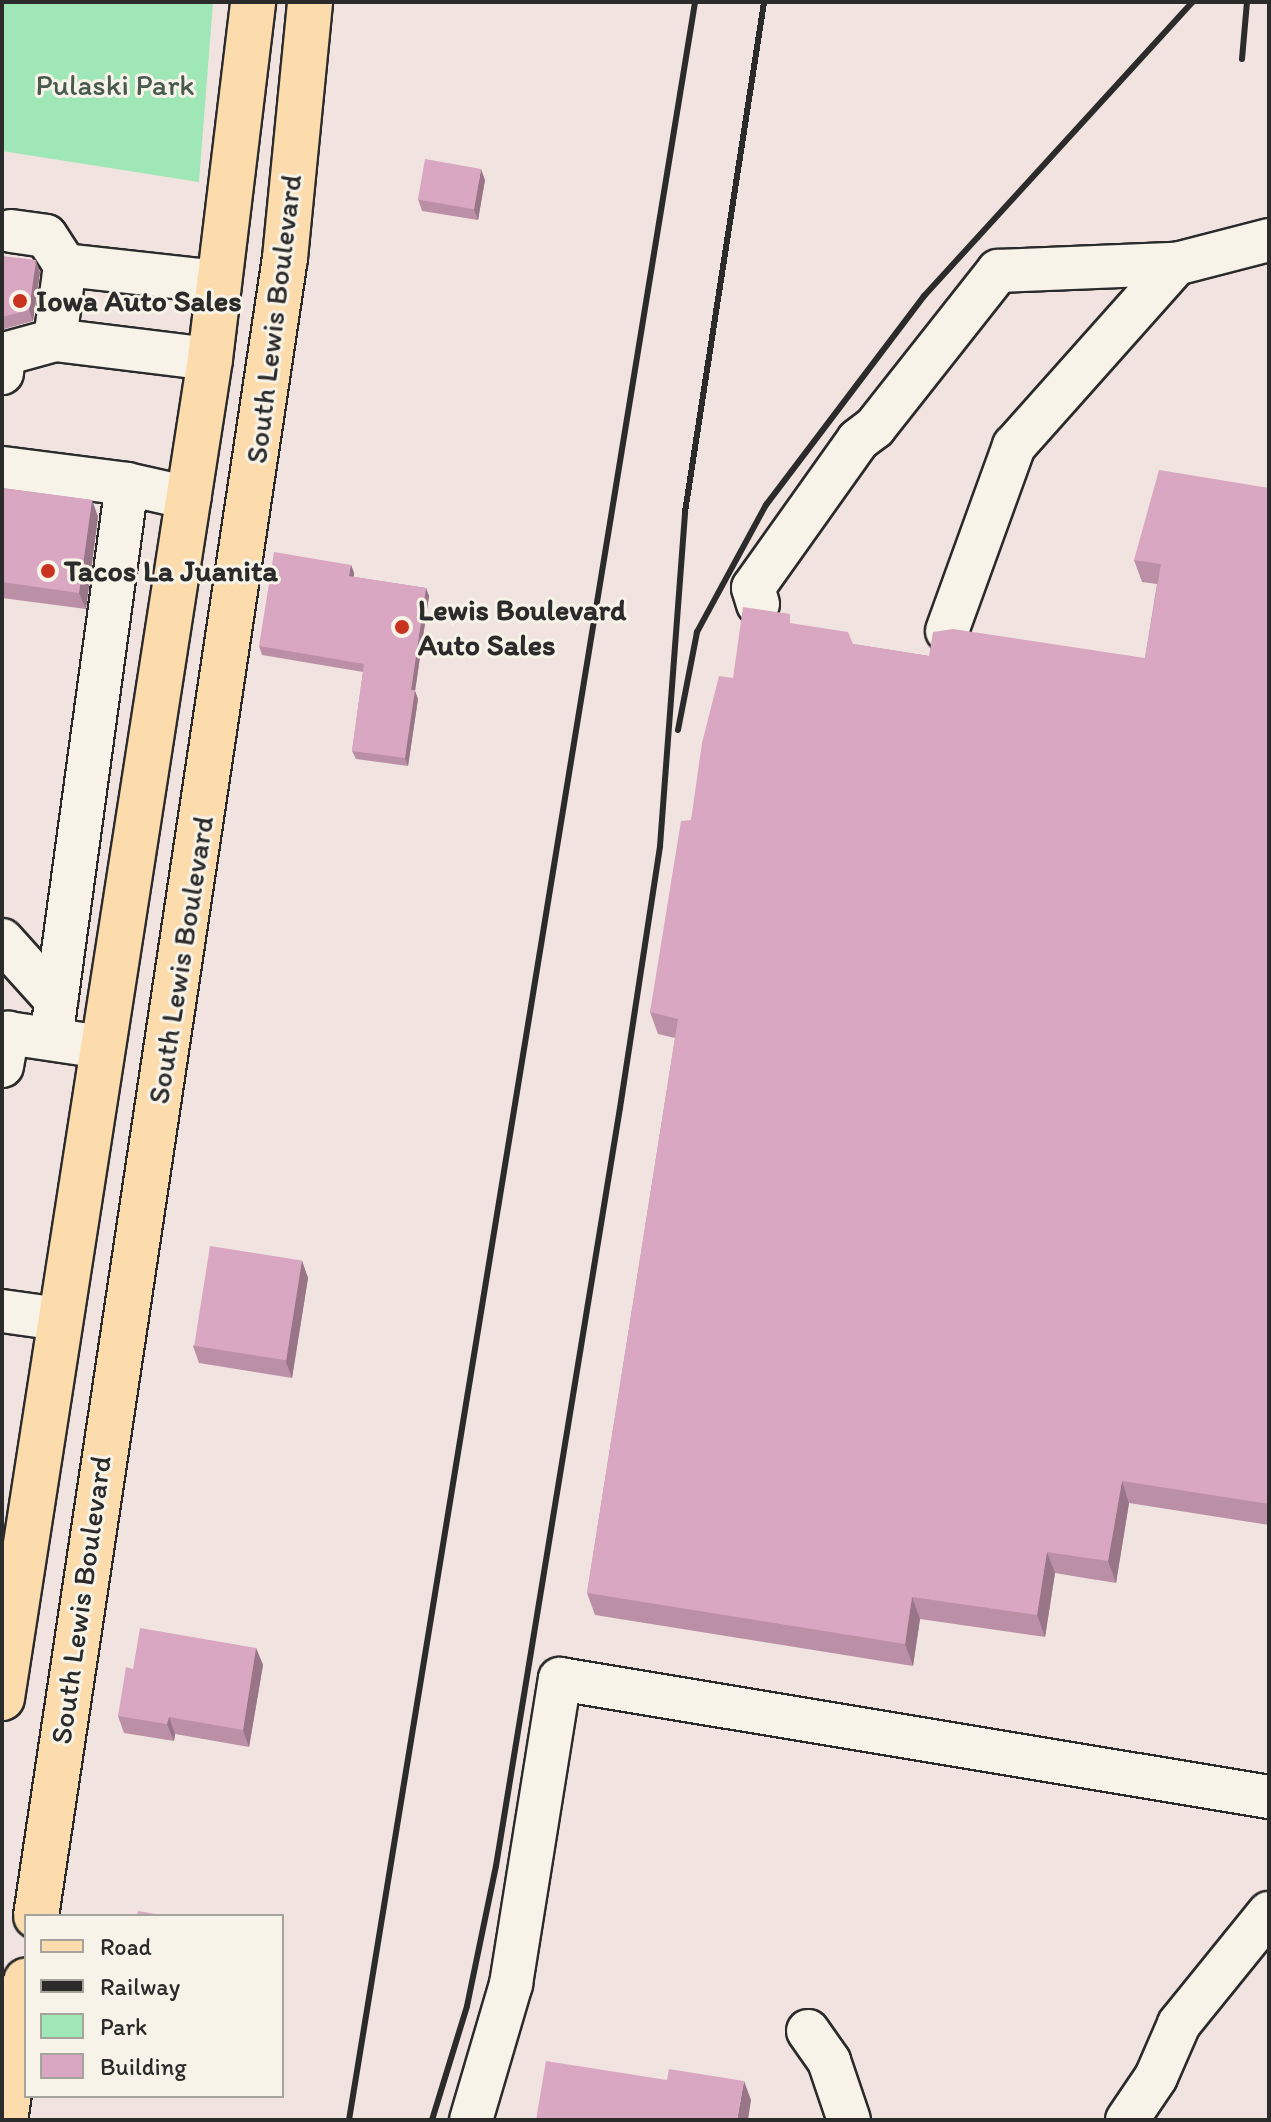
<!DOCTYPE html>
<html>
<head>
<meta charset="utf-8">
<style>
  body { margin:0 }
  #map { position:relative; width:1271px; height:2122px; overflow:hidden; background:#f1e4e0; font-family:Itim,sans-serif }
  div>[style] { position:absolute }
  .green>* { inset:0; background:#9fe7b6 }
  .roads { filter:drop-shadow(2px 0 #2b2b2b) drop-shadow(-2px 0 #2b2b2b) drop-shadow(0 2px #2b2b2b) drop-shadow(0 -2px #2b2b2b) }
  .minor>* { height:42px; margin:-21px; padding:0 21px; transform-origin:21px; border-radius:21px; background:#f7f3e8 }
  .major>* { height:44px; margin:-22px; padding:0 22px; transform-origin:22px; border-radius:22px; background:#fcdcac }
  .rail>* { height:6px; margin:-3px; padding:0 3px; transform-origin:3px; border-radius:3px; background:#2b2b2b }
  .wall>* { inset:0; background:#bb90a7 }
  .shaded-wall>* { inset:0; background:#997588 }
  .building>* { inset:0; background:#daa7c2; transform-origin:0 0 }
  .dots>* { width:22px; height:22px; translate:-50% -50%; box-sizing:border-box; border:4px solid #f7f3e8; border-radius:50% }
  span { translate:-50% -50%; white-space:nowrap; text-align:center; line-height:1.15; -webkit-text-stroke:6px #f7f3e8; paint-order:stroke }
  .park-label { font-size:30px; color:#485a4e }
  .poi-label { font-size:30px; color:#2b2b2b; font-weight:700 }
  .left { translate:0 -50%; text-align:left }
  .street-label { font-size:30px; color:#2b2b2b }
  .frame { position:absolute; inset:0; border:4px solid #2b2b2b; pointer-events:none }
  .legend { position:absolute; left:24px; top:1914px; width:260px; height:184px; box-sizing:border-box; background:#f7f3e8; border:2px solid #a5a39c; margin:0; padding:10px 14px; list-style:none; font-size:24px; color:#2b2b2b }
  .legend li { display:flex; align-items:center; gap:16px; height:40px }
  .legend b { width:40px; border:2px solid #a5a39c }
</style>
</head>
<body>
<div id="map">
  <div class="green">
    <div style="clip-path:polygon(2px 2px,213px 2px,199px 182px,2px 151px)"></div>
  </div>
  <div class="roads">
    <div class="minor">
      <div style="left:11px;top:231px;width:35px;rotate:8deg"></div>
      <div style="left:46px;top:236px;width:35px;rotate:57deg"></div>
      <div style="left:55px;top:340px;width:76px;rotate:-82.4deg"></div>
      <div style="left:65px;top:265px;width:155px;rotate:6.3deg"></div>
      <div style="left:2px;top:373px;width:19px;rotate:-84deg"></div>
      <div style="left:4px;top:354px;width:53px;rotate:-15.4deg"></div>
      <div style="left:55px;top:340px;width:156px;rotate:7deg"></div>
      <div style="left:2px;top:468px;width:126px;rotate:7.3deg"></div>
      <div style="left:758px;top:604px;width:17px;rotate:-107deg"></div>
      <div style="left:753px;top:588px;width:181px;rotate:-54.6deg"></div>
      <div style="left:858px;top:440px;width:21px;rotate:-37deg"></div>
      <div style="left:875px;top:427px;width:199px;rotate:-51.7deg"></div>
      <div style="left:998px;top:271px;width:178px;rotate:-2.3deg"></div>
      <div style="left:1176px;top:264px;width:96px;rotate:-14.5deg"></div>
      <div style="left:947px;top:631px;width:197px;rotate:-70.1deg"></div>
      <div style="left:1014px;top:446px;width:244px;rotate:-48.3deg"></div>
      <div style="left:2px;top:940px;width:81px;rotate:48deg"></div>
      <div style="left:51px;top:1039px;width:560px;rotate:-82.2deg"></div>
      <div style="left:127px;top:484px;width:64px;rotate:12.7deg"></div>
      <div style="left:2px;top:1066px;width:34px;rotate:-80deg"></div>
      <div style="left:8px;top:1033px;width:95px;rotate:8.5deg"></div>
      <div style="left:2px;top:1311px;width:58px;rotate:8deg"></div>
      <div style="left:808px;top:2031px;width:37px;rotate:55deg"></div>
      <div style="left:829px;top:2061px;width:62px;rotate:71.3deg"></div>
      <div style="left:471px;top:2120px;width:142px;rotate:-73.6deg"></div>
      <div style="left:511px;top:1984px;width:309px;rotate:-80.9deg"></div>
      <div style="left:560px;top:1679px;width:719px;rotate:9.45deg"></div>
      <div style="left:1127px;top:2120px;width:52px;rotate:-56deg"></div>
      <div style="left:1156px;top:2077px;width:58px;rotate:-66.5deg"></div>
      <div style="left:1179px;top:2024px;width:143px;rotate:-51deg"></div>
    </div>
    <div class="major">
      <div style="left:2px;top:1698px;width:1355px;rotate:-81.17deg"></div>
      <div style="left:210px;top:359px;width:360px;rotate:-83.1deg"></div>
      <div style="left:36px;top:1916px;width:1677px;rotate:-81.46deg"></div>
      <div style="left:285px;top:258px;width:257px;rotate:-84.4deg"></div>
      <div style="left:5px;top:2120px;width:141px;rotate:-81.4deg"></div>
    </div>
  </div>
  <div class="rail">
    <div style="left:1242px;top:59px;width:57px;rotate:-85deg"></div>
    <div style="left:678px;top:730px;width:100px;rotate:-79deg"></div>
    <div style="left:697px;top:632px;width:145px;rotate:-61.5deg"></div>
    <div style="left:766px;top:505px;width:262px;rotate:-52.9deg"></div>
    <div style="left:924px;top:296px;width:398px;rotate:-47.6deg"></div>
    <div style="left:349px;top:2120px;width:2146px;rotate:-80.72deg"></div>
    <div style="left:432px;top:2120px;width:119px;rotate:-72.9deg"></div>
    <div style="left:467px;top:2006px;width:143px;rotate:-78.3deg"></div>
    <div style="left:496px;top:1866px;width:768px;rotate:-80.71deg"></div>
    <div style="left:620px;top:1108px;width:265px;rotate:-81.3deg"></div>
    <div style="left:660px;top:846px;width:335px;rotate:-85.7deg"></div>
    <div style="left:685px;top:512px;width:516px;rotate:-81.19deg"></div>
  </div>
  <div class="wall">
    <div style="clip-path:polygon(485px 180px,478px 220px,422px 211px,418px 199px)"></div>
    <div style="clip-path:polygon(2px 256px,40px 272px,33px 321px,4px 329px,2px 329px)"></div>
    <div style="clip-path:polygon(2px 488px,92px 500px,98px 517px,86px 609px,2px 598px)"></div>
    <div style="clip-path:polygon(1269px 488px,1269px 1525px,1129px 1503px,1116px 1583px,1055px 1573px,1045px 1637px,920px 1619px,913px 1666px,595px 1615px,587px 1593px,675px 1038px,658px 1034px,650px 1012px,691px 820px,733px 678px,794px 624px,853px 644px,929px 656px,1145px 658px,1157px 584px,1142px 582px,1134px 560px)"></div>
    <div style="clip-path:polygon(351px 565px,354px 573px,354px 577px,426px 588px,429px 596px,415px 691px,418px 699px,408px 766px,356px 759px,352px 751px,363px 672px,262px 655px,259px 646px)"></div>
    <div style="clip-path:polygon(302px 1261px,308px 1278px,292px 1378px,199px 1363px,193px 1346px)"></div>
    <div style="clip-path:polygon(256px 1648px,263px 1665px,249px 1747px,175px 1734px,174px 1741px,124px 1733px,118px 1716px,133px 1669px)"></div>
  </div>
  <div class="shaded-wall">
    <div style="clip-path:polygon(481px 169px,485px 180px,478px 220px,474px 209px)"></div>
    <div style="clip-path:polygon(36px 260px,40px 272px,33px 321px,29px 310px)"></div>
    <div style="clip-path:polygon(92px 500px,98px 517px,86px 609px,79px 593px)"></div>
    <div style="clip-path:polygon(351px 565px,354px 573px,352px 585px,349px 576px)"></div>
    <div style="clip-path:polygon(426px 588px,429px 596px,415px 691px,418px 699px,408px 766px,405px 758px,411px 690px)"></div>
    <div style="clip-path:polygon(302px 1261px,308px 1278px,292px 1378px,286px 1362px)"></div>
    <div style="clip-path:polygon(1122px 1481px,1129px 1503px,1116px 1583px,1108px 1561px)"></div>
    <div style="clip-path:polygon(1047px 1552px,1055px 1573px,1045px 1637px,1037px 1615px)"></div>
    <div style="clip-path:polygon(912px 1597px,920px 1619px,913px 1666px,905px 1644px)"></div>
    <div style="clip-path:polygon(256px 1648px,263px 1665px,249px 1747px,243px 1730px)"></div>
    <div style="clip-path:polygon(169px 1717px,175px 1734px,174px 1741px,167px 1724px)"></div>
    <div style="clip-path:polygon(744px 2081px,751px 2100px,748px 2120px,737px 2120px)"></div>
  </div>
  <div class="building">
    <div style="left:425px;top:159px;width:57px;height:41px;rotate:10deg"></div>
    <div style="clip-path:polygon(2px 256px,36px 260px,29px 310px,2px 317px)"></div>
    <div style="clip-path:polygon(1159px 470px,1269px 488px,1269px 1504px,1122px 1481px,1108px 1561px,1047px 1552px,1037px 1615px,912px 1597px,905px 1644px,587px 1593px,678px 1019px,650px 1012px,681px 821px,691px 820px,702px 743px,719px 676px,733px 678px,743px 607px,790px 614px,790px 623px,848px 632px,853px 644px,929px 656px,933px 632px,953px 629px,1145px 658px,1161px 564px,1134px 560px)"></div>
    <div style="clip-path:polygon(2px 488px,92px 500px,79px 593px,2px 582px)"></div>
    <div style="clip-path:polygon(274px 552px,351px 565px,349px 576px,426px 588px,411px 690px,415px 690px,405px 758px,352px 751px,364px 664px,259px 646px)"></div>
    <div style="left:210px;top:1246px;width:93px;height:101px;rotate:9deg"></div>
    <div style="clip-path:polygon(140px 1628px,256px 1648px,243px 1730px,169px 1717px,167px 1724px,118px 1716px,126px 1667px,133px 1669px)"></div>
    <div style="clip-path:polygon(138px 1911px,166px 1916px,137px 1916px)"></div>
    <div style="clip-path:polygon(546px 2061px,667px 2080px,669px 2069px,744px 2081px,737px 2120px,536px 2120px)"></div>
  </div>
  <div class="dots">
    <div style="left:20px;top:301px;background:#c8321e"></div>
    <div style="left:48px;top:571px;background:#c8321e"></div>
    <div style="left:402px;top:627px;background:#c8321e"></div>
  </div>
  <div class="park-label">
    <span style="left:115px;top:85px">Pulaski Park</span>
  </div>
  <div class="poi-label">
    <span class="left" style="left:36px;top:301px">Iowa Auto Sales</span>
    <span class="left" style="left:64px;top:571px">Tacos La Juanita</span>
    <span class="left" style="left:418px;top:627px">Lewis Boulevard<br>Auto Sales</span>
  </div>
  <div class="street-label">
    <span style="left:274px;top:319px;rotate:-83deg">South Lewis Boulevard</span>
    <span style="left:181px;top:960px;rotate:-81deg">South Lewis Boulevard</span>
    <span style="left:81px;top:1600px;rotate:-82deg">South Lewis Boulevard</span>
  </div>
  <div class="frame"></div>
  <ul class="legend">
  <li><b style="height:10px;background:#fcdcac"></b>Road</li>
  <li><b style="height:10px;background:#2b2b2b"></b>Railway</li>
  <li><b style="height:22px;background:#9fe7b6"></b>Park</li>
  <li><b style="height:22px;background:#daa7c2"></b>Building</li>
  </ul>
</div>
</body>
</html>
